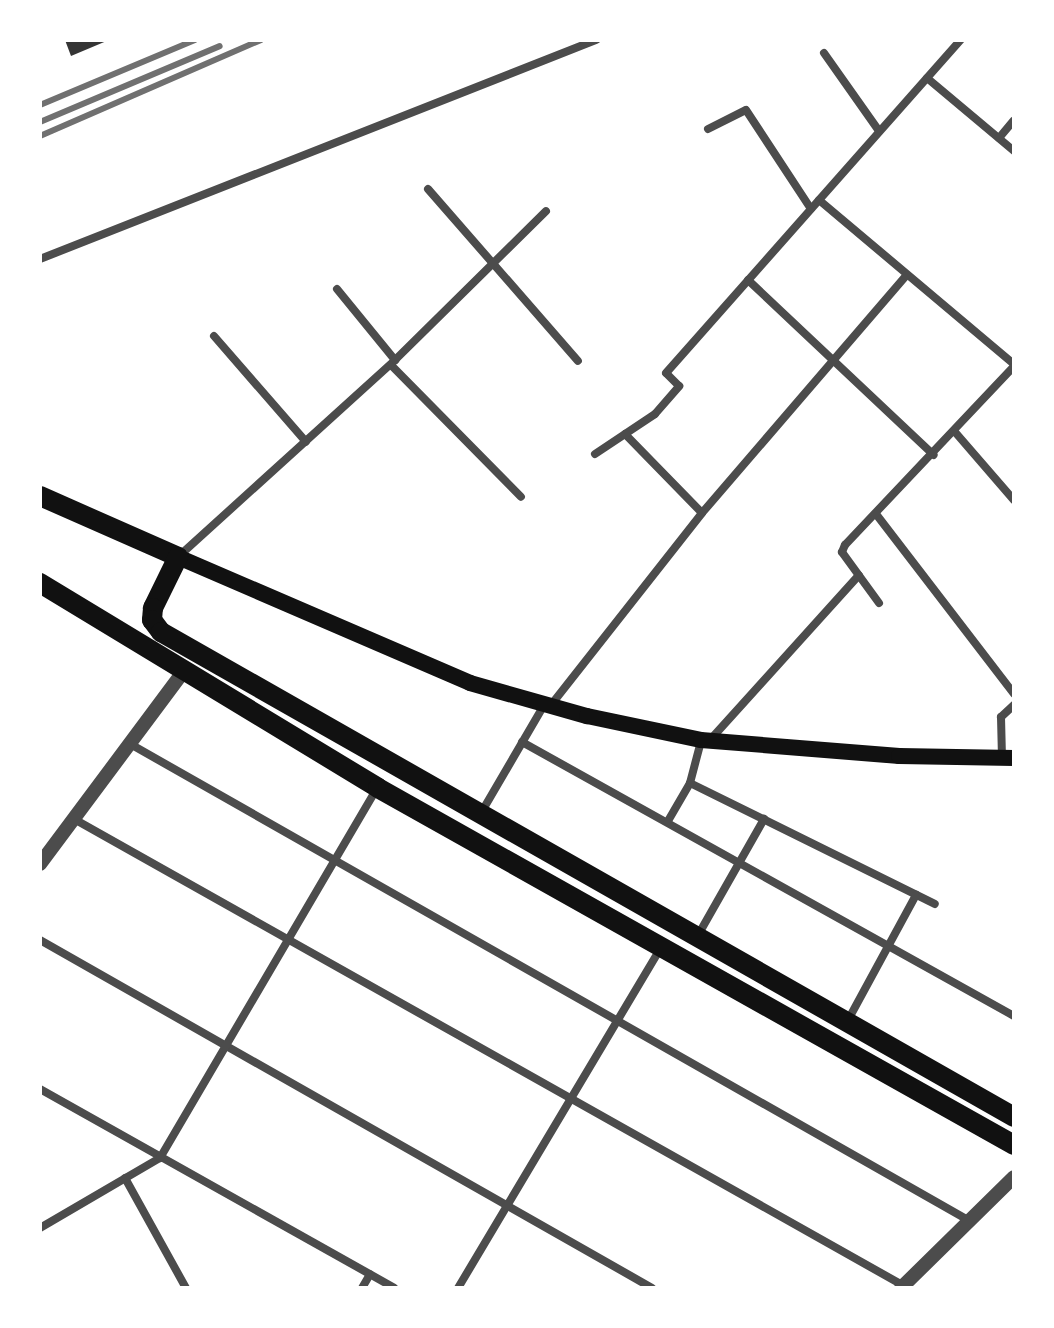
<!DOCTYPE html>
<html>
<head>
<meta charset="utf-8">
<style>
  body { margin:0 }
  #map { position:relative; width:1054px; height:1328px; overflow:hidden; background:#fff; font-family:"Sofia Sans Condensed",sans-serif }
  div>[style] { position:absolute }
  .building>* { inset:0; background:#353535 }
  .minor>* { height:8px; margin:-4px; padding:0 4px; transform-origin:4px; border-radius:4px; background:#4c4c4c }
  .tertiary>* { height:14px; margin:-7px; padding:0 7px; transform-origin:7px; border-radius:7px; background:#4c4c4c }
  .secondary>* { height:16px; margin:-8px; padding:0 8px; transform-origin:8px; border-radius:8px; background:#111 }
  .primary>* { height:20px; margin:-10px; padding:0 10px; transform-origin:10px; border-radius:10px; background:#111 }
  .rail>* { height:6px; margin:-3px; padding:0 3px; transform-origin:3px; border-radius:3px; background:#707070 }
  span { translate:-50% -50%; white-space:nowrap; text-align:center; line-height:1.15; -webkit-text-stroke:6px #fff; paint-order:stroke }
  .frame { position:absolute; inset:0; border:42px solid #fff; pointer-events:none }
</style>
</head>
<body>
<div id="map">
  <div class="building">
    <div style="clip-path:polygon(65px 40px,109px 40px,71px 56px)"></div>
  </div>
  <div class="minor">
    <div style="left:824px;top:53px;width:95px;rotate:54.8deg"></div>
    <div style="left:927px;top:78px;width:114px;rotate:40deg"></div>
    <div style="left:708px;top:129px;width:42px;rotate:-26.6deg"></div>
    <div style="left:746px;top:110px;width:118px;rotate:56.7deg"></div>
    <div style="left:999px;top:138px;width:23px;rotate:-50deg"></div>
    <div style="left:428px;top:189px;width:228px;rotate:48.9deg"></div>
    <div style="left:819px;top:200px;width:255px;rotate:40.1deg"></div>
    <div style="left:40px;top:259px;width:598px;rotate:-21.5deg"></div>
    <div style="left:748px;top:280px;width:255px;rotate:43.3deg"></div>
    <div style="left:337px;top:289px;width:92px;rotate:50.8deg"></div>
    <div style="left:214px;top:336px;width:140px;rotate:49deg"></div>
    <div style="left:391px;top:365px;width:185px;rotate:45.4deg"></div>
    <div style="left:955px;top:432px;width:90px;rotate:49.1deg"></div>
    <div style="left:625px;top:434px;width:110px;rotate:45.7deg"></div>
    <div style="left:595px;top:454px;width:72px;rotate:-33.7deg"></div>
    <div style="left:655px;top:414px;width:37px;rotate:-49deg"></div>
    <div style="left:679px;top:386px;width:18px;rotate:-135deg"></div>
    <div style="left:666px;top:373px;width:445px;rotate:-48.5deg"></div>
    <div style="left:876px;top:514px;width:227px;rotate:52.5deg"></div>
    <div style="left:179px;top:556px;width:292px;rotate:-42.2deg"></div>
    <div style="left:395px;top:360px;width:212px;rotate:-44.6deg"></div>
    <div style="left:879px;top:603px;width:63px;rotate:-126deg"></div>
    <div style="left:842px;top:552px;width:8px;rotate:-67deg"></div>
    <div style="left:845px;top:545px;width:246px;rotate:-46.6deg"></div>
    <div style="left:551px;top:705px;width:244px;rotate:-51.8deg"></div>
    <div style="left:702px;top:513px;width:314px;rotate:-49.3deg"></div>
    <div style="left:710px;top:740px;width:222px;rotate:-47.9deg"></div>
    <div style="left:522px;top:742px;width:563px;rotate:29.11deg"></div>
    <div style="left:132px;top:745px;width:962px;rotate:29.6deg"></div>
    <div style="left:1002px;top:758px;width:41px;rotate:-91.4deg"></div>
    <div style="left:1001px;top:717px;width:18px;rotate:-43deg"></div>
    <div style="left:690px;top:783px;width:273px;rotate:26.3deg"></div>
    <div style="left:481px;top:813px;width:125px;rotate:-59.7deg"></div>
    <div style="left:74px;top:819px;width:952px;rotate:29.36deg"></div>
    <div style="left:668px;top:821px;width:44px;rotate:-59.9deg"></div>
    <div style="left:690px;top:783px;width:43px;rotate:-75.3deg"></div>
    <div style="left:697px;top:937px;width:136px;rotate:-60.4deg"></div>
    <div style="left:40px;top:940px;width:704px;rotate:29.62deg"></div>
    <div style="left:847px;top:1022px;width:145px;rotate:-61.5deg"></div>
    <div style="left:40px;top:1089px;width:406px;rotate:29.3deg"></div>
    <div style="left:125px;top:1178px;width:126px;rotate:61deg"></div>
    <div style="left:40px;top:1228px;width:139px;rotate:-30.3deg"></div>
    <div style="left:160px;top:1158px;width:429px;rotate:-59.6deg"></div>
    <div style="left:362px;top:1288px;width:16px;rotate:-60deg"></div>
    <div style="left:458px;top:1288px;width:397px;rotate:-59.2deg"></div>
  </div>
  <div class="tertiary">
    <div style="left:40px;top:864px;width:241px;rotate:-53.3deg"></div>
    <div style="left:901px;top:1288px;width:158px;rotate:-44.5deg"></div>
  </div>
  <div class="secondary">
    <div style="left:178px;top:557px;width:318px;rotate:23.3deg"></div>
    <div style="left:470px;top:683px;width:122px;rotate:15.8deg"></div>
    <div style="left:587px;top:716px;width:116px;rotate:11.9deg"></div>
    <div style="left:701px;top:740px;width:199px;rotate:4.6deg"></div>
    <div style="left:899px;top:756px;width:115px;rotate:1deg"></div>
  </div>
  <div class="primary">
    <div style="left:40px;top:496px;width:151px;rotate:23.8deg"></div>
    <div style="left:178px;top:557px;width:57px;rotate:116.1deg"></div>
    <div style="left:153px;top:608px;width:12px;rotate:95deg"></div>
    <div style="left:152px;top:620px;width:15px;rotate:53deg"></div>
    <div style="left:161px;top:632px;width:981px;rotate:29.62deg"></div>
    <div style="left:40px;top:583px;width:395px;rotate:31.2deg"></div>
    <div style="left:378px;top:788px;width:729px;rotate:29.31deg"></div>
  </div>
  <div class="rail">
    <div style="left:40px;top:105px;width:168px;rotate:-22.8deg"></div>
    <div style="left:40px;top:122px;width:195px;rotate:-22.9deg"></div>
    <div style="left:40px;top:136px;width:241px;rotate:-23.5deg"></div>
  </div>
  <div class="frame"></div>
</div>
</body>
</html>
